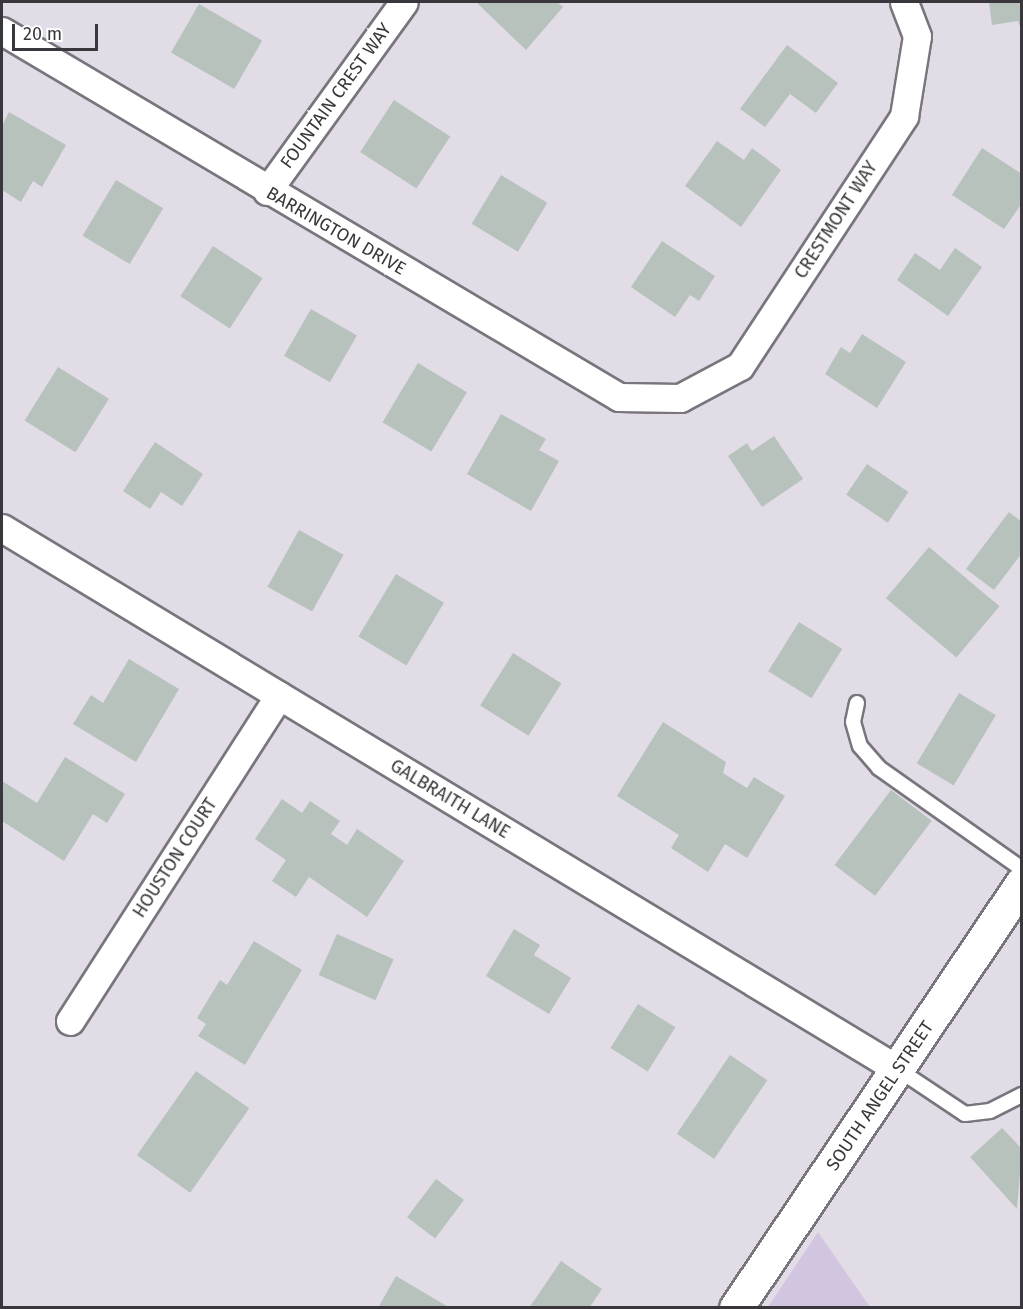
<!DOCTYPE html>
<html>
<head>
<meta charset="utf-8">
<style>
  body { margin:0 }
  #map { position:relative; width:1023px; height:1309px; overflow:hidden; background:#e1dce6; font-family:"Fira Sans",sans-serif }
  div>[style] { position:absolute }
  .green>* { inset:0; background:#d2c5e0 }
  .building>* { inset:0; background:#b7c2bd; transform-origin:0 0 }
  .roads { filter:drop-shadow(2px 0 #79757d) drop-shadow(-2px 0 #79757d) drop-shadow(0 2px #79757d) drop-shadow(0 -2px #79757d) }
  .lane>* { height:14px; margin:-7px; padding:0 7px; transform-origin:7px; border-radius:7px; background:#fff }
  .street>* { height:27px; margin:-13.5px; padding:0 13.5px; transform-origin:13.5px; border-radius:13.5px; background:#fff }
  .secondary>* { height:33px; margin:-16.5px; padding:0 16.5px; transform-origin:16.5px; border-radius:16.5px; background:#fff }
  span { translate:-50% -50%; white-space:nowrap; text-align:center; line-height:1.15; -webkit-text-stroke:6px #fff; paint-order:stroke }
  .street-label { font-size:18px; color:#39373b }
  .frame { position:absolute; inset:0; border:3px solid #39373b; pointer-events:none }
  .scale { position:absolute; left:12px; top:24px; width:86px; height:27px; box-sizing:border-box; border:3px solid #39373b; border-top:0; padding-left:8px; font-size:18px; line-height:21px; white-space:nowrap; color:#39373b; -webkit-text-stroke:4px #fff; paint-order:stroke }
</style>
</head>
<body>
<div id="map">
  <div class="green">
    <div style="clip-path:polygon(818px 1232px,870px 1307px,768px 1307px)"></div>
  </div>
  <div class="building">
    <div style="clip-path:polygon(476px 2px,557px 2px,563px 7px,526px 50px)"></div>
    <div style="clip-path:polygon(989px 2px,1022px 2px,1022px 32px,1018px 21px,992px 25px)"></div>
    <div style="left:199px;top:4px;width:73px;height:56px;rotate:30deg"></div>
    <div style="clip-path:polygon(787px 45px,838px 83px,816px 113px,790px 94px,765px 127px,740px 109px)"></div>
    <div style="left:394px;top:100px;width:67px;height:62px;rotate:33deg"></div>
    <div style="clip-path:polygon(9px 112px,66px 145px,42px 187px,33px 181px,21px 202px,2px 190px,2px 126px)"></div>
    <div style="clip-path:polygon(717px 141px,744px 160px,752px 148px,781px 170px,741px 227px,685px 186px)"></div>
    <div style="clip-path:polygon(982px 148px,1022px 174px,1022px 203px,1004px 229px,952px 195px)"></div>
    <div style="left:501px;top:175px;width:54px;height:57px;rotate:31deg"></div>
    <div style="left:116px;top:180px;width:55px;height:65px;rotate:31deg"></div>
    <div style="clip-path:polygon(662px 241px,715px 276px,699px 301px,690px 295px,675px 317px,631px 287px)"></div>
    <div style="left:213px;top:246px;width:59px;height:60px;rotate:33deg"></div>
    <div style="clip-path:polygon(955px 248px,982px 267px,948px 316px,897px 280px,915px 253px,940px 270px)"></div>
    <div style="left:311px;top:309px;width:53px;height:54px;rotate:30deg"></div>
    <div style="clip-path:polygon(862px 334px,906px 362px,877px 408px,825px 374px,841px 347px,850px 353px)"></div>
    <div style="left:418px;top:363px;width:57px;height:69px;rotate:31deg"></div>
    <div style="left:58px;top:367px;width:60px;height:63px;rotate:32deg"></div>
    <div style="clip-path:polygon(501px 414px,546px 439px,539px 450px,559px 461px,531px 511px,467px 474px)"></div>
    <div style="clip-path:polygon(774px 436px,803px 479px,762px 507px,728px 456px,747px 443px,752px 451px)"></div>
    <div style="clip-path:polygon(155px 442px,203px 474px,182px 506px,161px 492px,150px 509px,123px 491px)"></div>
    <div style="left:867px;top:464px;width:50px;height:37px;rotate:34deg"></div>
    <div style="clip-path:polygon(1009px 512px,1022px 522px,1022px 553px,994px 590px,966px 569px)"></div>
    <div style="left:299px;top:530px;width:51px;height:65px;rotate:29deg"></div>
    <div style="left:929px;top:547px;width:92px;height:67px;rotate:40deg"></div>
    <div style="left:396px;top:574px;width:56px;height:73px;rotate:31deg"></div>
    <div style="left:799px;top:622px;width:51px;height:58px;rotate:32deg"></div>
    <div style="left:513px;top:653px;width:57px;height:62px;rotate:32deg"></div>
    <div style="clip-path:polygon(129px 659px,179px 689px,136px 762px,73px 724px,91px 695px,103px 703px)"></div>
    <div style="left:959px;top:693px;width:43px;height:82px;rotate:31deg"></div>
    <div style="clip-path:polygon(663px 722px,726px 762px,723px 773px,747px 788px,754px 777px,785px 796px,747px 858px,725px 844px,708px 872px,671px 848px,679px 835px,617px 796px)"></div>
    <div style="clip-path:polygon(65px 757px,125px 794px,107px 823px,93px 814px,64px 861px,2px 821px,2px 781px,37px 803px)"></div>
    <div style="left:891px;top:790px;width:51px;height:94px;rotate:37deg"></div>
    <div style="clip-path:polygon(282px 799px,302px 813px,310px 801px,340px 821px,331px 834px,347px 845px,357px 829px,404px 861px,367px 917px,309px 877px,296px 897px,272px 881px,286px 860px,255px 839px)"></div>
    <div style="clip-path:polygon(514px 929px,540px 945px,534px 955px,571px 978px,549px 1014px,486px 976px)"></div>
    <div style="left:337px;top:934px;width:62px;height:45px;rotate:24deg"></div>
    <div style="clip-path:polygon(254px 941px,302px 970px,245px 1065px,198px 1036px,206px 1024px,197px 1018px,220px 980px,227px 985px)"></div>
    <div style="left:638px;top:1004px;width:44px;height:52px;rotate:32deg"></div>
    <div style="left:730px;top:1055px;width:45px;height:95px;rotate:34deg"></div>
    <div style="left:196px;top:1071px;width:65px;height:103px;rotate:35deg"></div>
    <div style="clip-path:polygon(1002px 1128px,1022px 1149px,1017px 1209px,970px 1157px)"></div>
    <div style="left:436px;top:1179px;width:35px;height:48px;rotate:37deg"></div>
    <div style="clip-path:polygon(561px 1261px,602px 1289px,589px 1308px,529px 1308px)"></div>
    <div style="clip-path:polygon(396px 1276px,450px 1308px,378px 1308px)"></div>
  </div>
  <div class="roads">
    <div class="lane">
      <div style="left:857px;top:703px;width:19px;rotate:102deg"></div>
      <div style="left:853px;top:722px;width:25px;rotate:74deg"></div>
      <div style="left:860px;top:746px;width:29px;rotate:49deg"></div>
      <div style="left:879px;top:768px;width:175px;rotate:35.2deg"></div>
      <div style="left:899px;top:1070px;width:79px;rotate:33.7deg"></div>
      <div style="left:965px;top:1114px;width:25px;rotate:-7deg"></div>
      <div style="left:990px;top:1111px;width:36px;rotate:-27deg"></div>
    </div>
    <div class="street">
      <div style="left:2px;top:31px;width:717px;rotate:30.68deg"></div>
      <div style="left:619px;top:397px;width:61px;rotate:0.9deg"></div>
      <div style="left:680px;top:398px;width:68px;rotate:-28.1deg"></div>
      <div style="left:740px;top:366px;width:299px;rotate:-56.7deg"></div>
      <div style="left:904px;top:116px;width:81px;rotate:-80.8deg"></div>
      <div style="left:917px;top:36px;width:36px;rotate:-111deg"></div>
      <div style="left:267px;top:191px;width:233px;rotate:-54.1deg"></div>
      <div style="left:2px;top:528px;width:1048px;rotate:31.14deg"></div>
      <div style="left:70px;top:1021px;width:387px;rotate:-57.3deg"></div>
    </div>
    <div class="secondary">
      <div style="left:736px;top:1308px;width:512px;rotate:-56.06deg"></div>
    </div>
  </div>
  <div class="street-label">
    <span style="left:336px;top:96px;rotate:-54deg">FOUNTAIN CREST WAY</span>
    <span style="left:836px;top:220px;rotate:-57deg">CRESTMONT WAY</span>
    <span style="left:336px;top:231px;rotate:30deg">BARRINGTON DRIVE</span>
    <span style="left:450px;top:799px;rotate:31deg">GALBRAITH LANE</span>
    <span style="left:175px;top:858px;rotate:-57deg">HOUSTON COURT</span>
    <span style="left:880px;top:1096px;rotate:-56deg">SOUTH ANGEL STREET</span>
  </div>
  <div class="frame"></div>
  <div class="scale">20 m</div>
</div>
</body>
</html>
